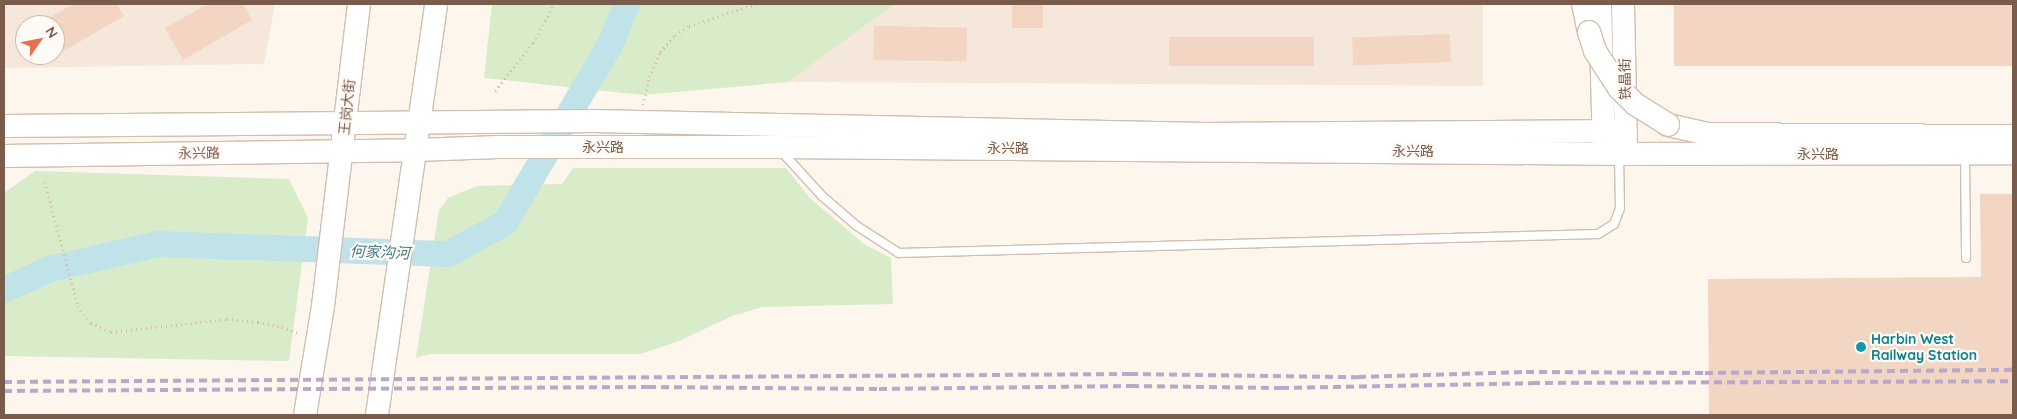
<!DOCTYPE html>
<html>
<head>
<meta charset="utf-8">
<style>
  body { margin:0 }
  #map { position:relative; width:2017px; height:419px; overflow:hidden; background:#fdf6ec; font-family:Quicksand,"Noto Sans SC",sans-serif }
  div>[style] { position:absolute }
  .residential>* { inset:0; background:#f5e8da }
  .green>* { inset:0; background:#d8ecc9 }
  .river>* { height:26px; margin:-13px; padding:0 13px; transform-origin:13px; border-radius:13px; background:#bfe3e8 }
  .building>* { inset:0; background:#f3d5c3; transform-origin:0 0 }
  .path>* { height:2.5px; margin-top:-1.25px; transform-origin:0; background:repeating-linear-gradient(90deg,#d9b8a5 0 1px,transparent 0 5px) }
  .roads { filter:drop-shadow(1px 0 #d1beb0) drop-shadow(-1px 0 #d1beb0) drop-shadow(0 1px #d1beb0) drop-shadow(0 -1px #d1beb0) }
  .service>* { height:8px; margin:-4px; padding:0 4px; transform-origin:4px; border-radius:4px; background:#fff }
  .secondary>* { height:22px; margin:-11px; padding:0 11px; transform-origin:11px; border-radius:11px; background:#fff }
  .rail>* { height:4px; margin-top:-2px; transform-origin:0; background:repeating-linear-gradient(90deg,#b9a8c9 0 8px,transparent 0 13px) }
  .bridges { filter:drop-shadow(1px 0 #d6c0b0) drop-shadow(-1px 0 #d6c0b0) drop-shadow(0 1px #d6c0b0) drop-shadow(0 -1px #d6c0b0) }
  .secondary-bridge>* { height:22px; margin:-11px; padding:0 11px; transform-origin:11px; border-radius:11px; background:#fff }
  .dots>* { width:14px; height:14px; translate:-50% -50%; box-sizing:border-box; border:2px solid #fffaf3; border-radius:50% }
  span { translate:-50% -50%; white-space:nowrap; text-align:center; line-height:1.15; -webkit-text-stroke:4.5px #fffaf3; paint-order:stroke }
  .street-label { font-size:14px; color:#7a5c4d }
  .culture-label { font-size:14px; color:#0d838f; font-weight:700 }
  .left { translate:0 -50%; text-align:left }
  .water-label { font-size:15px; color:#437c86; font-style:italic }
  .frame { position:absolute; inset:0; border:5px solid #7a5c4d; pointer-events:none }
  .north { position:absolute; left:15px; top:15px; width:50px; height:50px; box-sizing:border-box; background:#fffaf3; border:1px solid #cabbb1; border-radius:50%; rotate:57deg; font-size:14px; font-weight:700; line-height:20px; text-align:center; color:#7a5c4d }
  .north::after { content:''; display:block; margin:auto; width:18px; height:22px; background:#e76f51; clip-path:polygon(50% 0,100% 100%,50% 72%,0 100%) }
</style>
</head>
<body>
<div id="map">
  <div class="residential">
    <div style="clip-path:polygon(evenodd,4px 4px,275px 4px,264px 64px,4px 68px,4px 4px,25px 25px,55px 25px,55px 55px,25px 55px,25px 25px)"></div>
    <div style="clip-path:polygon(895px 4px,1483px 4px,1483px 86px,788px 82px)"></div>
  </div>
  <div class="green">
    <div style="clip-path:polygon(492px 4px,895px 4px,788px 82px,642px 95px,484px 78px)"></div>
    <div style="clip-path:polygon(573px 168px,786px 168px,810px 198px,864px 244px,891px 258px,893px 304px,762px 307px,732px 316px,679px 341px,641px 354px,429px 354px,416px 358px,439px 210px,448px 198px,477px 186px,562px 184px)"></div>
    <div style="clip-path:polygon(35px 171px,289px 179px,308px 218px,289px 361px,4px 356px,4px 193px)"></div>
  </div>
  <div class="river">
    <div style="left:4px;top:290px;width:51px;rotate:-24.5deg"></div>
    <div style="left:50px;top:269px;width:111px;rotate:-13deg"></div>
    <div style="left:158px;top:244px;width:290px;rotate:2deg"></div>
    <div style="left:448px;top:254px;width:65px;rotate:-28.5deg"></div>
    <div style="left:505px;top:223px;width:209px;rotate:-59.5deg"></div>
    <div style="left:611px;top:43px;width:42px;rotate:-67.7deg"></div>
  </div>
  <div class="building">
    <div style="clip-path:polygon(73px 4px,117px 4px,124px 16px,55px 56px,55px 25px,37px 25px)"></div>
    <div style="clip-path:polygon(208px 4px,243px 4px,252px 20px,183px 60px,165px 28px)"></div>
    <div style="left:1012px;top:4px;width:31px;height:24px"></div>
    <div style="left:1674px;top:4px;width:339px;height:62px"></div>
    <div style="left:874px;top:26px;width:93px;height:34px;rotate:1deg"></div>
    <div style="left:1450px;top:34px;width:28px;height:98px;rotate:88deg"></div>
    <div style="left:1314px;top:37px;width:29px;height:145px;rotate:90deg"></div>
    <div style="clip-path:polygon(1980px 194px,2013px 194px,2013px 415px,1709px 415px,1708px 279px,1981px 277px)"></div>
  </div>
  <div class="path">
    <div style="left:495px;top:91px;width:61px;rotate:-51.6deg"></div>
    <div style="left:533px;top:43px;width:44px;rotate:-61.7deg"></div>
    <div style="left:643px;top:105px;width:29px;rotate:-78deg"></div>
    <div style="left:649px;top:77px;width:27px;rotate:-66deg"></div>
    <div style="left:660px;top:52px;width:23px;rotate:-49deg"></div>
    <div style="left:675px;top:35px;width:17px;rotate:-33deg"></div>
    <div style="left:689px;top:26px;width:71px;rotate:-18.2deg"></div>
    <div style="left:45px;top:182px;width:128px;rotate:75.1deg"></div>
    <div style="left:78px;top:306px;width:21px;rotate:53deg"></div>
    <div style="left:91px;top:323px;width:22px;rotate:24deg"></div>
    <div style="left:111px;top:332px;width:117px;rotate:-6.4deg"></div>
    <div style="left:227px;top:319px;width:31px;rotate:6deg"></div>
    <div style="left:258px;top:322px;width:25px;rotate:12deg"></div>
    <div style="left:282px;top:327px;width:18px;rotate:22deg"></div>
  </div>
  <div class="roads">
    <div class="service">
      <div style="left:782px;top:152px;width:59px;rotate:47.7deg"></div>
      <div style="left:822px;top:196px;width:46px;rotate:40.6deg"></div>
      <div style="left:857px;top:226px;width:50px;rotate:32.7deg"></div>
      <div style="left:899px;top:253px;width:699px;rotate:-1.56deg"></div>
      <div style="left:1598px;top:234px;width:19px;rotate:-32deg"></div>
      <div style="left:1614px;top:224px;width:17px;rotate:-69deg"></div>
      <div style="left:1620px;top:208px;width:52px;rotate:-91.1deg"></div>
      <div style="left:1965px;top:155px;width:103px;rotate:89.4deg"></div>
    </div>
    <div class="secondary">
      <div style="left:1583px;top:4px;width:29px;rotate:78deg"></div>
      <div style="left:1600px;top:4px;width:141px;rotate:88.4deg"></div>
      <div style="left:1623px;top:4px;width:142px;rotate:88.8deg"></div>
      <div style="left:1668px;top:125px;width:41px;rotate:12.7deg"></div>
      <div style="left:1708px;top:134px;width:305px;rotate:0.4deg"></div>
      <div style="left:4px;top:126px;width:590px;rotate:-0.49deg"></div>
      <div style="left:594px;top:121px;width:611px;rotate:1.22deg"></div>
      <div style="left:1205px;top:134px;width:421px;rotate:-0.4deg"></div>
      <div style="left:4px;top:156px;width:412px;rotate:-0.8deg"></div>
      <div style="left:416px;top:150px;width:82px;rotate:-2.1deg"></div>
      <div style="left:498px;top:147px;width:279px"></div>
      <div style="left:777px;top:147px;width:849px;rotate:0.47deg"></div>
      <div style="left:1626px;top:154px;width:387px;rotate:-0.1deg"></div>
      <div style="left:305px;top:415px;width:110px;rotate:-80.6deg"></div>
      <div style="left:323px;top:306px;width:304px;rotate:-83.2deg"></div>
      <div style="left:377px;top:415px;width:415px;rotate:-81.8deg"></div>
    </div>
  </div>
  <div class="rail">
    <div style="left:4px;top:382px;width:1126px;rotate:-0.41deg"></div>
    <div style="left:1130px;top:374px;width:228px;rotate:0.8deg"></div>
    <div style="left:1358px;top:377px;width:168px;rotate:-1.7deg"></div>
    <div style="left:1526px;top:372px;width:179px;rotate:0.3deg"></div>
    <div style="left:1705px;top:373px;width:308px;rotate:-0.6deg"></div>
    <div style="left:4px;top:391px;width:644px;rotate:-0.36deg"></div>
    <div style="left:648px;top:387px;width:231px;rotate:0.5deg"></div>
    <div style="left:879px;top:389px;width:252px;rotate:-0.7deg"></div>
    <div style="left:1131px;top:386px;width:150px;rotate:0.8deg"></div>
    <div style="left:1281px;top:388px;width:251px;rotate:-1.1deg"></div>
    <div style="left:1532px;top:383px;width:481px;rotate:-0.2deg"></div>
  </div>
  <div class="bridges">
    <div class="secondary-bridge">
      <div style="left:1589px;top:32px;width:20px;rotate:72deg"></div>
      <div style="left:1595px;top:51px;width:44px;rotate:57deg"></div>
      <div style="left:1619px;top:88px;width:23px;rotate:45deg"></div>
      <div style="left:1635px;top:104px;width:39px;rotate:32deg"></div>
    </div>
  </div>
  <div class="dots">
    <div style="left:1861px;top:347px;background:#0f9aa8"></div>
  </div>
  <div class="street-label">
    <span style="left:1625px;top:79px;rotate:-91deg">铁晶街</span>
    <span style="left:347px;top:107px;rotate:-84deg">王岗大街</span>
    <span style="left:603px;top:147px">永兴路</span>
    <span style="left:1008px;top:148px">永兴路</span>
    <span style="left:1413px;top:151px">永兴路</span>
    <span style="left:199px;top:153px;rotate:-1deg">永兴路</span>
    <span style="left:1818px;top:154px">永兴路</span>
  </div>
  <div class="culture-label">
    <span class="left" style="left:1871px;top:347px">Harbin West<br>Railway Station</span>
  </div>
  <div class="water-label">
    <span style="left:380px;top:252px;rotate:2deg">何家沟河</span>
  </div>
  <div class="frame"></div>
  <div class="north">N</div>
</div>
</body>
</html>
